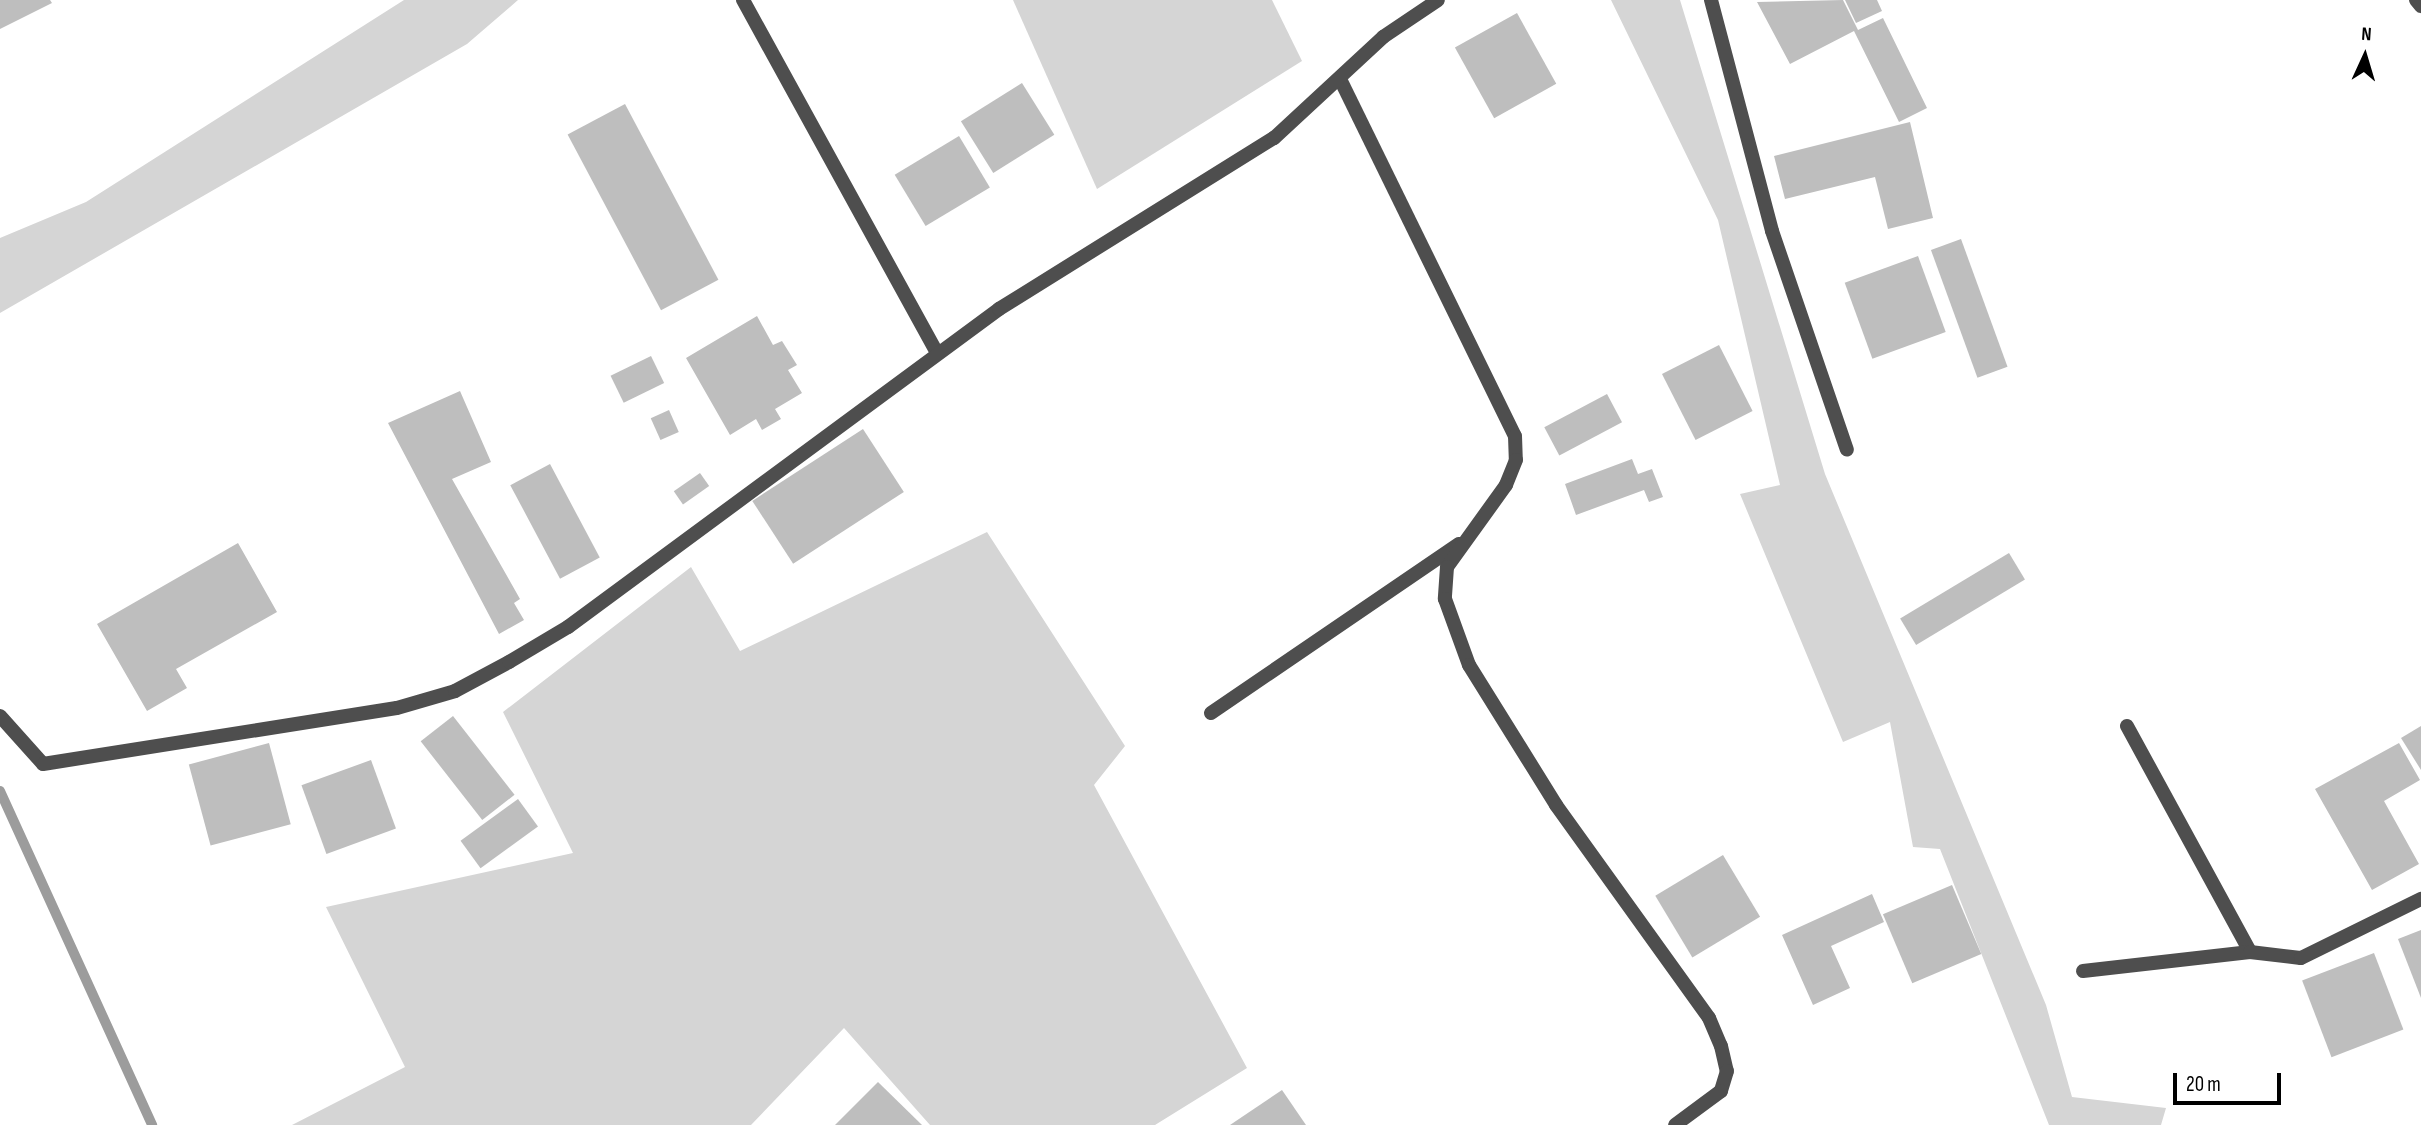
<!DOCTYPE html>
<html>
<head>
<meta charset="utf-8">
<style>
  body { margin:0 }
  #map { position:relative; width:2421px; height:1125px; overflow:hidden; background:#fff; font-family:"Sofia Sans Condensed",sans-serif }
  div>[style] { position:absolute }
  .green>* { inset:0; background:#d5d5d5 }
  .stream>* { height:10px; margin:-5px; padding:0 5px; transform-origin:5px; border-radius:5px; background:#9c9c9c }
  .building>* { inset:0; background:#bebebe; transform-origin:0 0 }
  .service>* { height:14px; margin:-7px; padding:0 7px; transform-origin:7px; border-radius:7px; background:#4e4e4e }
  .minor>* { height:14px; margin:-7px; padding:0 7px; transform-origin:7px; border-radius:7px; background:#4e4e4e }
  span { translate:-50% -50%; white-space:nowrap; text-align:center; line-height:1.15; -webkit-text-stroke:6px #fff; paint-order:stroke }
  .north { position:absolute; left:2330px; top:21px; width:70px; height:70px; -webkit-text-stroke:5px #fff; paint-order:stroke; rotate:4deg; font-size:19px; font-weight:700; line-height:28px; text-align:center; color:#000 }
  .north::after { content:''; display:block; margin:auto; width:24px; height:32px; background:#000; clip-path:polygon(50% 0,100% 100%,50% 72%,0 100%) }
  .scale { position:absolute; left:2173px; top:1073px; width:108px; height:32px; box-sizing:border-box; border:4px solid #000; border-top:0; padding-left:9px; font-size:21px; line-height:24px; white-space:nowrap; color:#000; -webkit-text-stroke:5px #fff; paint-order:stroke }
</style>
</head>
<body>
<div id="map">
  <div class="green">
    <div style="clip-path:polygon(404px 0,518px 0,467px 44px,0 313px,0 238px,86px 202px)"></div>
    <div style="clip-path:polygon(1013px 0,1272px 0,1302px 61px,1097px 189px)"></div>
    <div style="clip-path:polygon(1611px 0,1680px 0,1825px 474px,2046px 1005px,2072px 1097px,2166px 1108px,2161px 1125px,2049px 1125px,1940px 849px,1913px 847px,1890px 722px,1843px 742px,1740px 494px,1780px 485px,1718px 220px)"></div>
    <div style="clip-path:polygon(987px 532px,1125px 746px,1094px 785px,1247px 1068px,1155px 1125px,930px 1125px,844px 1028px,751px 1125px,292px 1125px,405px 1067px,326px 907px,573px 853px,503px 712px,691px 567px,740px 651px)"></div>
  </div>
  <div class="stream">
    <div style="left:0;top:791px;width:367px;rotate:65.5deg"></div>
  </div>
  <div class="building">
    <div style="clip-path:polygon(0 0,50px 0,52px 3px,0 29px)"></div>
    <div style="clip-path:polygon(1843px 0,1858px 30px,1883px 18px,1927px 108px,1899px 122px,1854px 31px,1790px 64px,1757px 2px)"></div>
    <div style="clip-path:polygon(1845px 0,1877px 0,1882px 11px,1856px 23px)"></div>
    <div style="left:1517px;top:13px;width:81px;height:71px;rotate:61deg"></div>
    <div style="left:1022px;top:83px;width:61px;height:72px;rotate:58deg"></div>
    <div style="left:625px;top:104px;width:199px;height:65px;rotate:62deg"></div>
    <div style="clip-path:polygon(1910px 122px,1933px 218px,1888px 229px,1875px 177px,1785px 199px,1774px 156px)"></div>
    <div style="left:959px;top:136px;width:60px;height:75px;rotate:59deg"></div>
    <div style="left:1961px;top:239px;width:136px;height:32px;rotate:70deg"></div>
    <div style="left:1918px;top:256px;width:81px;height:78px;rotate:70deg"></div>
    <div style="clip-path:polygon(757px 316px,773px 345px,782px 341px,797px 365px,788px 370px,802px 393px,775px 409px,781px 419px,762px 430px,756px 419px,730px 435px,686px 358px)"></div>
    <div style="left:1719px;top:345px;width:74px;height:64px;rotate:63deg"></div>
    <div style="left:651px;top:356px;width:30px;height:45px;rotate:64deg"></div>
    <div style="clip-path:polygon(460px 391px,491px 462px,452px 479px,520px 599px,514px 603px,524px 620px,499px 634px,388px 423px)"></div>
    <div style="left:1607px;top:394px;width:32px;height:71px;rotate:62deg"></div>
    <div style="left:669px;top:410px;width:24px;height:20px;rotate:66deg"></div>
    <div style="left:863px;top:429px;width:75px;height:132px;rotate:57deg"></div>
    <div style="clip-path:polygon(1632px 459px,1638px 474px,1652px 469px,1663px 497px,1649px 502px,1644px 490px,1576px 515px,1565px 484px)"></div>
    <div style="left:550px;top:464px;width:106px;height:45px;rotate:62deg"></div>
    <div style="left:700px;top:473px;width:16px;height:32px;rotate:55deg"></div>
    <div style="clip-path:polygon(238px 543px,277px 612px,176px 669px,187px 688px,147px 711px,97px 624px)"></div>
    <div style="left:2009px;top:553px;width:31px;height:127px;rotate:59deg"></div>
    <div style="left:453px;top:716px;width:100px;height:41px;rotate:52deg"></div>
    <div style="clip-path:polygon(2421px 726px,2421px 770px,2401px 738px)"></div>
    <div style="left:269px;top:743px;width:84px;height:83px;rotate:75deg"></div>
    <div style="clip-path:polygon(2399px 743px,2420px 780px,2384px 801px,2419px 864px,2372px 890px,2315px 789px)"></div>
    <div style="left:371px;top:760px;width:73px;height:74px;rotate:70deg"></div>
    <div style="left:518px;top:799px;width:34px;height:71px;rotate:54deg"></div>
    <div style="left:1723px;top:855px;width:72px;height:79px;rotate:59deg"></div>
    <div style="left:1952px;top:885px;width:75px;height:75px;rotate:67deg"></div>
    <div style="clip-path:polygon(1872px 894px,1884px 922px,1831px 946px,1850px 988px,1813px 1005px,1782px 935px)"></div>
    <div style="clip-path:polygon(2421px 930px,2421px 998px,2398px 939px)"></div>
    <div style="left:2374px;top:953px;width:82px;height:77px;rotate:69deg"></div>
    <div style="clip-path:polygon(878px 1082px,922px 1125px,835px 1125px)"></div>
    <div style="clip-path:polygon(1282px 1090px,1306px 1125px,1230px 1125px)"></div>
  </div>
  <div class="service">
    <div style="left:1211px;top:713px;width:300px;rotate:-34.3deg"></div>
    <div style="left:0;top:716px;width:64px;rotate:48.1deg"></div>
    <div style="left:2127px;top:726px;width:257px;rotate:61.4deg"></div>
  </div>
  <div class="minor">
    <div style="left:743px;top:0;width:403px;rotate:61.2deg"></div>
    <div style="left:1711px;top:0;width:239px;rotate:75.2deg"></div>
    <div style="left:1772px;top:231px;width:231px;rotate:71.1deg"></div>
    <div style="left:2416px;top:0;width:8px;rotate:50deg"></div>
    <div style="left:1341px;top:81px;width:395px;rotate:63.9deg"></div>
    <div style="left:1515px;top:436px;width:24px;rotate:88deg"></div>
    <div style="left:1516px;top:460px;width:27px;rotate:112deg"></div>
    <div style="left:1506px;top:485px;width:101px;rotate:125.7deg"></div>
    <div style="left:1447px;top:567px;width:32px;rotate:94deg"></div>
    <div style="left:1445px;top:599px;width:70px;rotate:70deg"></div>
    <div style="left:1469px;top:665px;width:165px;rotate:58.1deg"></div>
    <div style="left:1556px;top:805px;width:262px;rotate:54.3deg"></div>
    <div style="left:1709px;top:1018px;width:30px;rotate:67deg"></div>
    <div style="left:1721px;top:1046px;width:26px;rotate:77deg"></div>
    <div style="left:1727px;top:1071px;width:21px;rotate:107deg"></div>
    <div style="left:1721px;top:1091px;width:57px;rotate:143.5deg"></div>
    <div style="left:43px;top:764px;width:358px;rotate:-9deg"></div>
    <div style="left:397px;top:708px;width:60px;rotate:-16.3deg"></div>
    <div style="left:455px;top:691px;width:61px;rotate:-28.2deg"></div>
    <div style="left:509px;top:662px;width:69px;rotate:-30.7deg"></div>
    <div style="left:568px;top:627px;width:536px;rotate:-36.42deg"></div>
    <div style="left:999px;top:309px;width:324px;rotate:-31.9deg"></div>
    <div style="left:1274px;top:138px;width:149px;rotate:-42.8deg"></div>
    <div style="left:1383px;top:37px;width:66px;rotate:-33.9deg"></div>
    <div style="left:2083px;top:971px;width:168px;rotate:-6.5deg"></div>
    <div style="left:2250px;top:952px;width:51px;rotate:6.7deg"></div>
    <div style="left:2301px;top:958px;width:134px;rotate:-26.2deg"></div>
  </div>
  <div class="north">N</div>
  <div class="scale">20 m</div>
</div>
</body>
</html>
